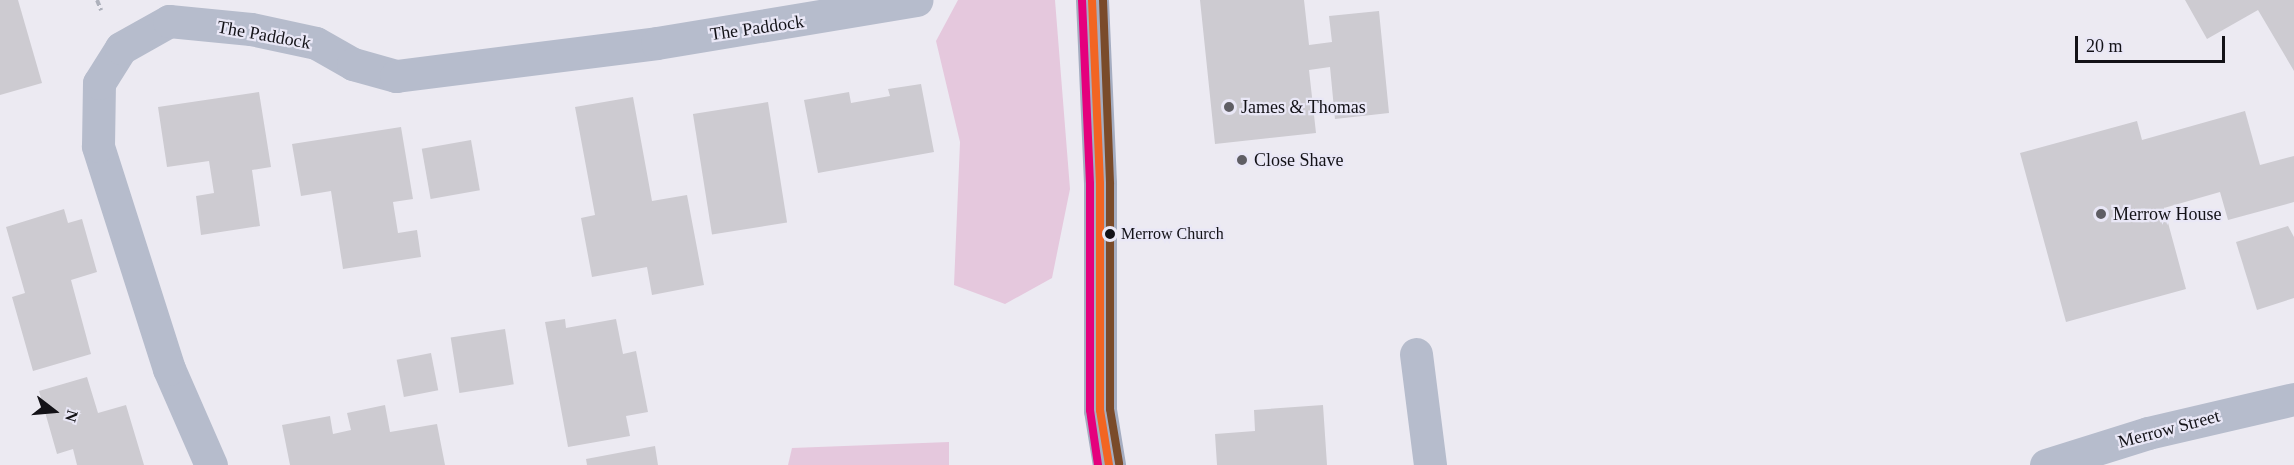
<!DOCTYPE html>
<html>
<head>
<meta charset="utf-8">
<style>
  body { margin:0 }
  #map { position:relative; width:2294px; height:465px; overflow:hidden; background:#eceaf2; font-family:"Times New Roman",serif }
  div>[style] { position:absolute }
  .green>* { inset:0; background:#e5c8dd }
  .building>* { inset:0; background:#cdcbd1; transform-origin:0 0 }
  .path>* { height:4px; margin-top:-2px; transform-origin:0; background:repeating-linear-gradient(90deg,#aeb1bc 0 6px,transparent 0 9px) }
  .minor>* { height:33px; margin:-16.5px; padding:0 16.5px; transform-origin:16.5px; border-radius:16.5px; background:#b6bccc }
  .major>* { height:33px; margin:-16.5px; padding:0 16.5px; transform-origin:16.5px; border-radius:16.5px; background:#a5adc1 }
  .bus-1>* { height:8px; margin:-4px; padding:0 4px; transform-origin:4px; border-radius:4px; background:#f26522 }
  .bus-2>* { height:8px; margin:-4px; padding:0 4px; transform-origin:4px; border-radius:4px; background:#e5007d }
  .bus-3>* { height:8px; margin:-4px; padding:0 4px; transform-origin:4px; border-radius:4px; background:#7a4b2a }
  .dots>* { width:16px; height:16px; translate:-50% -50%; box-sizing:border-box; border:3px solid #e9e7f6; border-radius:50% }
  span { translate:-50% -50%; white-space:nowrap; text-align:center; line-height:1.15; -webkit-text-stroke:4.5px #e9e7f6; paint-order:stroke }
  .bus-label { font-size:16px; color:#131217 }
  .left { translate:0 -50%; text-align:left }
  .street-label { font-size:18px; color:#131217 }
  .poi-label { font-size:18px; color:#131217 }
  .north { position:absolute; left:24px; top:381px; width:60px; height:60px; -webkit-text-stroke:4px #e9e7f6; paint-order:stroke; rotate:106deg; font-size:16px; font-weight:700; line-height:24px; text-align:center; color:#131217 }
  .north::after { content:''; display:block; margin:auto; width:21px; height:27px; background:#131217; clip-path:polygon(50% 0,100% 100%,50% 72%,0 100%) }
  .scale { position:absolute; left:2075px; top:36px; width:150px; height:27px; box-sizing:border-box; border:3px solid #131217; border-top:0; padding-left:8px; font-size:18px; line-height:21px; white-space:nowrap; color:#131217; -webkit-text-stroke:4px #e9e7f6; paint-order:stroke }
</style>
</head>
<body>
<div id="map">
  <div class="green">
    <div style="clip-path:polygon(958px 0,1055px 0,1070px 189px,1052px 278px,1005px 304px,954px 285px,960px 142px,936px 41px)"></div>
    <div style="clip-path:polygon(949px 442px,949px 465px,788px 465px,792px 448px)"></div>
  </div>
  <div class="building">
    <div style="clip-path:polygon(0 0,18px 0,42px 83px,0 95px)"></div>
    <div style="clip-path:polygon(1200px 0,1304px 0,1309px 45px,1332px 42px,1329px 16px,1379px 11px,1389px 113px,1335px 119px,1330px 67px,1309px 70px,1316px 133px,1215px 144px)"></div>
    <div style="clip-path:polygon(2185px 0,2294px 0,2294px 71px,2258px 10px,2207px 39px)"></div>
    <div style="clip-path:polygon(921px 84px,934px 152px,818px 173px,804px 100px,849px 92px,851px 103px,890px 96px,888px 89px)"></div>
    <div style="clip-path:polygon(259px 92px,271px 167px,252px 170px,260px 226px,201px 235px,196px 196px,214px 193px,209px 161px,167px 167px,158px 107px)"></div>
    <div style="clip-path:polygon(633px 97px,652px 201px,687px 195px,704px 285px,652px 295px,647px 267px,592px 277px,581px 218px,595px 215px,575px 107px)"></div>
    <div style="left:768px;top:102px;width:122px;height:76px;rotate:81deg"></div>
    <div style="clip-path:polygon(2245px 111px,2260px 165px,2294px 156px,2294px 202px,2228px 220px,2220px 192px,2164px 208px,2186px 289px,2066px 322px,2020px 153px,2137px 121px,2142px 140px)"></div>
    <div style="clip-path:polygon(401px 127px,413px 199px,393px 202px,398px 233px,417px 230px,421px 257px,343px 269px,331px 191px,301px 196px,292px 144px)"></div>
    <div style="left:471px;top:140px;width:51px;height:50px;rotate:80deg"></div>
    <div style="clip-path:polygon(64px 209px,68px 223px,82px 219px,97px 272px,71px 280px,91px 354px,33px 371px,12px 297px,25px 293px,6px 227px)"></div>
    <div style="clip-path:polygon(2288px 226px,2294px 237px,2294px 298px,2257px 310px,2236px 242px)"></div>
    <div style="clip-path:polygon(565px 319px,566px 328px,616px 319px,623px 354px,636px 351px,648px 412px,626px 416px,630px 436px,568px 447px,545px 322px)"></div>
    <div style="left:505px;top:329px;width:56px;height:55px;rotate:81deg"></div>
    <div style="left:431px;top:353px;width:38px;height:35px;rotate:79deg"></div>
    <div style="clip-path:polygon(87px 377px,98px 413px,126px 405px,144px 465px,77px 465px,73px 449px,57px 454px,39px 391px)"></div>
    <div style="clip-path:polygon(385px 405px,390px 432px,437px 424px,445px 465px,290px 465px,282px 425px,330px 416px,333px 434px,351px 430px,347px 413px)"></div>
    <div style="clip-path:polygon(1323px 405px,1327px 465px,1217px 465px,1215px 434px,1255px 431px,1254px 410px)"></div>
    <div style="clip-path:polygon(655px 446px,658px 465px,587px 465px,586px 459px)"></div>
  </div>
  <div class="path">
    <div style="left:97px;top:0;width:11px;rotate:68deg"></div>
  </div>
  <div class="minor">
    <div style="left:1416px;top:354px;width:112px;rotate:82.8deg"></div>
    <div style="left:211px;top:465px;width:105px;rotate:-113.6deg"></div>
    <div style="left:169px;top:369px;width:234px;rotate:-107.7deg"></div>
    <div style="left:98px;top:146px;width:63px;rotate:-89.1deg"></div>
    <div style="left:99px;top:83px;width:41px;rotate:-57.8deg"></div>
    <div style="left:121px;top:48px;width:55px;rotate:-29.4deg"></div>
    <div style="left:169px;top:21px;width:82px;rotate:5.6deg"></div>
    <div style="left:251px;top:29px;width:66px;rotate:12.2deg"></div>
    <div style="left:316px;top:43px;width:43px;rotate:29.6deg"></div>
    <div style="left:353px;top:64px;width:45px;rotate:15.6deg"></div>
    <div style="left:396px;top:76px;width:263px;rotate:-7.2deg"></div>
    <div style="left:657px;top:43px;width:263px;rotate:-9.4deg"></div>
    <div style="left:2046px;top:465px;width:107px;rotate:-17.4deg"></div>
    <div style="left:2148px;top:433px;width:150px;rotate:-13.1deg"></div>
  </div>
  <div class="major">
    <div style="left:1092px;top:0;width:184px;rotate:87.5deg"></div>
    <div style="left:1100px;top:184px;width:226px;rotate:90deg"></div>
    <div style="left:1100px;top:410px;width:56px;rotate:80.7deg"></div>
  </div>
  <div class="bus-1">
    <div style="left:1092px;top:0;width:184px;rotate:87.5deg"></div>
    <div style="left:1100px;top:184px;width:226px;rotate:90deg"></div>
    <div style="left:1100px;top:410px;width:56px;rotate:80.7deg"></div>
  </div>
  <div class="bus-2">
    <div style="left:1082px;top:0;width:184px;rotate:87.5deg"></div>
    <div style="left:1090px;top:184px;width:226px;rotate:90deg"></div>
    <div style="left:1090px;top:410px;width:56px;rotate:81.7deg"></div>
  </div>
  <div class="bus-3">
    <div style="left:1103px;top:0;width:184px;rotate:87.8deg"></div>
    <div style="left:1110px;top:184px;width:225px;rotate:90deg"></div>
    <div style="left:1110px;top:409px;width:55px;rotate:80.5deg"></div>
  </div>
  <div class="dots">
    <div style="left:1229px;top:107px;background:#5f5e64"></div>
    <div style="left:1242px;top:160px;background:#5f5e64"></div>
    <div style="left:2101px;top:214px;background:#5f5e64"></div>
    <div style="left:1110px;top:234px;background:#131217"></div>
  </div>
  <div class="bus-label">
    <span class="left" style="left:1121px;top:234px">Merrow Church</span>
  </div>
  <div class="street-label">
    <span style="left:757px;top:28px;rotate:-8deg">The Paddock</span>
    <span style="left:264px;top:35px;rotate:10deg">The Paddock</span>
    <span style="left:2169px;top:429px;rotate:-15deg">Merrow Street</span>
  </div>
  <div class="poi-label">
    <span class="left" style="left:1241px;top:107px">James &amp; Thomas</span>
    <span class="left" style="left:1254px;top:160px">Close Shave</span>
    <span class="left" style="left:2113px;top:214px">Merrow House</span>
  </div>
  <div class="north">N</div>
  <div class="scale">20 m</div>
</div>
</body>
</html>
